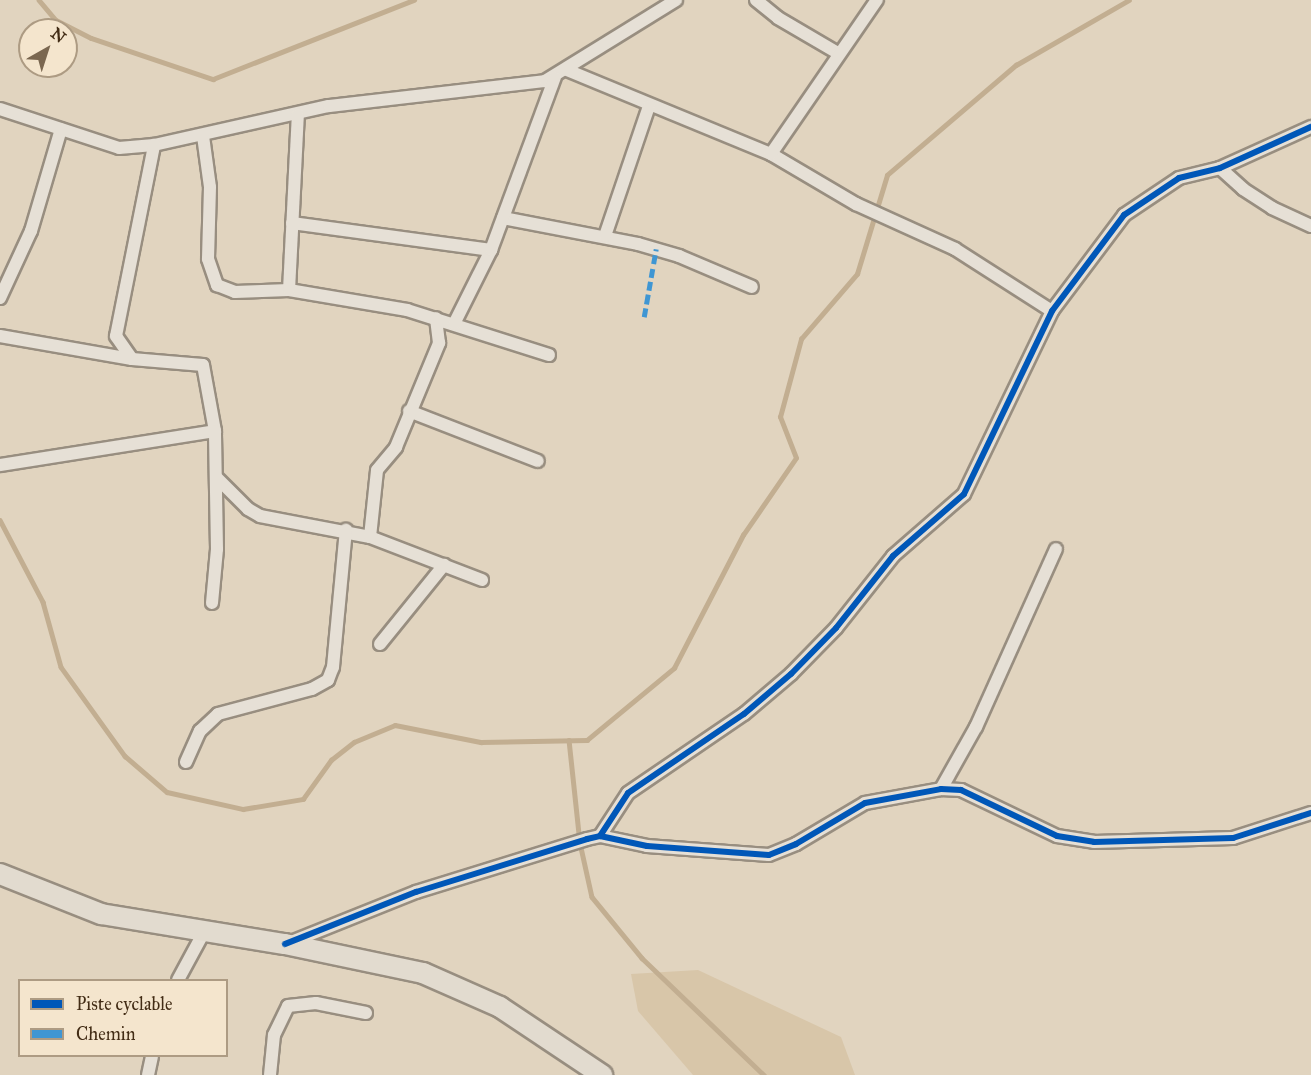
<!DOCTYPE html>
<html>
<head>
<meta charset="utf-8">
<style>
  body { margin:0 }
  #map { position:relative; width:1311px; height:1075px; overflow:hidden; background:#e1d4bf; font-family:"IM FELL Great Primer",serif }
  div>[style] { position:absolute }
  .green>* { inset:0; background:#d8c6a9 }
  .stream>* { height:4.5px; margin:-2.25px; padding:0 2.25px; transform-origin:2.25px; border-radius:2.25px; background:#c2ae91 }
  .roads { filter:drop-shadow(2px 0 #988e80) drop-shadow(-2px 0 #988e80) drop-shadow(0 2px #988e80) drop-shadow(0 -2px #988e80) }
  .minor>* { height:12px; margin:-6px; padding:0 6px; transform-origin:6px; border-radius:6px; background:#e6e0d6 }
  .trunk>* { height:20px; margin:-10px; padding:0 10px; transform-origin:10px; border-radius:10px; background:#e2dbcf }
  .quiet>* { height:4.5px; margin-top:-2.25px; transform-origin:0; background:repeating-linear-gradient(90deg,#3f96d3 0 9px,transparent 0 13.5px) }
  .cycleway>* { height:6px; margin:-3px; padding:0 3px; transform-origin:3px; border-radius:3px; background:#0057b8 }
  span { translate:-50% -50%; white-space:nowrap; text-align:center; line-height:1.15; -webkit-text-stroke:4.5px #f4e5cd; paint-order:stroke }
  .legend { position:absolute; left:18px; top:979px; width:210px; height:78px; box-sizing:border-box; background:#f4e5cd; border:2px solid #ad9b83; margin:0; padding:8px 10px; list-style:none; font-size:18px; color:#422c15 }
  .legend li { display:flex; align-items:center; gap:12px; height:30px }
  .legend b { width:30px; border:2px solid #ad9b83 }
  .north { position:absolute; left:18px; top:18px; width:60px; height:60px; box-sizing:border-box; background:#f4e5cd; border:2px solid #ad9b83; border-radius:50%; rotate:39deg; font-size:16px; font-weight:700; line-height:24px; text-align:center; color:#422c15 }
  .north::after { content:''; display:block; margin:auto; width:21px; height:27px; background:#7a6750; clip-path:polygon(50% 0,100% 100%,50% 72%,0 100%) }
</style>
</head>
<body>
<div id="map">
  <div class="green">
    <div style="clip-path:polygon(698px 970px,841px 1037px,855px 1075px,693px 1075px,638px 1011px,631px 974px)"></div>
  </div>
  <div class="stream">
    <div style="left:39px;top:0;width:26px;rotate:50deg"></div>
    <div style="left:56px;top:20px;width:39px;rotate:27deg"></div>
    <div style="left:91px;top:38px;width:129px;rotate:18.6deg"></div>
    <div style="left:213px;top:79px;width:216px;rotate:-21.5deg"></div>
    <div style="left:0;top:520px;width:93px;rotate:62.3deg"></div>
    <div style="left:43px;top:602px;width:67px;rotate:74.5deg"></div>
    <div style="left:61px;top:667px;width:110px;rotate:54.3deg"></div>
    <div style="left:125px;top:756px;width:55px;rotate:40.6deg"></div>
    <div style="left:167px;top:792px;width:78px;rotate:12.6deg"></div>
    <div style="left:243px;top:809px;width:61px;rotate:-9.5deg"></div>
    <div style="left:303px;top:799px;width:48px;rotate:-54.3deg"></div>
    <div style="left:331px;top:760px;width:29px;rotate:-38deg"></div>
    <div style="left:354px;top:742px;width:44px;rotate:-22.5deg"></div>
    <div style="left:395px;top:725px;width:88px;rotate:11.2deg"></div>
    <div style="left:481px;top:742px;width:106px;rotate:-1.1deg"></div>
    <div style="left:587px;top:740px;width:113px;rotate:-39.6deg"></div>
    <div style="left:674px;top:668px;width:150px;rotate:-62.6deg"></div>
    <div style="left:743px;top:535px;width:93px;rotate:-55.5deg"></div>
    <div style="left:796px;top:458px;width:44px;rotate:-111.3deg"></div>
    <div style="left:780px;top:417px;width:81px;rotate:-74.9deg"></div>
    <div style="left:801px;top:339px;width:86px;rotate:-49.3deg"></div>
    <div style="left:857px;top:274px;width:103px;rotate:-73.1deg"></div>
    <div style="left:887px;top:175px;width:170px;rotate:-40.5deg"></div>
    <div style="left:1016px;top:65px;width:130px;rotate:-29.9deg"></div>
    <div style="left:569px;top:740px;width:104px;rotate:83.9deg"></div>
    <div style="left:580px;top:843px;width:55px;rotate:77.5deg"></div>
    <div style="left:592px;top:897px;width:79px;rotate:50.7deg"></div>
    <div style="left:642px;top:958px;width:169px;rotate:43.8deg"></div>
  </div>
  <div class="roads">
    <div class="minor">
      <div style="left:756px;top:0;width:28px;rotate:39deg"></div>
      <div style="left:778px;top:18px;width:69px;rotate:30.3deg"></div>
      <div style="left:567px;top:70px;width:221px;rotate:22.4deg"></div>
      <div style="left:771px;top:154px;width:99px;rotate:30.5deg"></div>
      <div style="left:856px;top:204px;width:109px;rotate:24.4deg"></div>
      <div style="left:955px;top:249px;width:115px;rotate:32.6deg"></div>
      <div style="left:0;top:109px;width:125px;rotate:18.1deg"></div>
      <div style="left:119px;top:148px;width:35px;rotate:-5deg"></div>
      <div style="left:154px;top:145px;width:179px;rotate:-12.6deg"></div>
      <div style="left:329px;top:106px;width:217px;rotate:-6.6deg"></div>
      <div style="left:545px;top:81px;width:154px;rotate:-31.7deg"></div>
      <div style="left:203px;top:136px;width:51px;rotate:82.2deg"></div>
      <div style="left:210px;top:187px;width:72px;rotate:91.6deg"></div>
      <div style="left:208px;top:259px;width:28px;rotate:71deg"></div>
      <div style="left:217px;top:285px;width:19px;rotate:21deg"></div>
      <div style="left:235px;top:292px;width:54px;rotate:-2.1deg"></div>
      <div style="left:289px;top:290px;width:120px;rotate:9.6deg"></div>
      <div style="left:407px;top:310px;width:149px;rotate:17.6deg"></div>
      <div style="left:771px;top:154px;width:187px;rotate:-55.5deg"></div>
      <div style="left:1220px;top:168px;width:31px;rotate:42deg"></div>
      <div style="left:1243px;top:189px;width:35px;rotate:33deg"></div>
      <div style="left:1272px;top:208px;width:43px;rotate:24.8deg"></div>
      <div style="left:503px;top:218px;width:137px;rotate:10.9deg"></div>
      <div style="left:638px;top:244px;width:43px;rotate:16.3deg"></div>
      <div style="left:679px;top:256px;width:79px;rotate:23deg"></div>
      <div style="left:292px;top:223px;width:201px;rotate:7.7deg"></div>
      <div style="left:605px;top:236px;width:137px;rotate:-71.3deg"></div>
      <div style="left:289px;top:290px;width:176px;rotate:-87.1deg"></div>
      <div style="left:0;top:298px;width:74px;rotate:-65.2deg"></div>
      <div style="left:31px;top:231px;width:106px;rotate:-73.6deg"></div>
      <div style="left:454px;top:324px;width:83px;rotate:-63.4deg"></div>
      <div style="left:491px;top:250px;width:184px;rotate:-69.7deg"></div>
      <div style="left:0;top:336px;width:134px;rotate:9.9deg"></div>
      <div style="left:132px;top:359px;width:71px;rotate:4.8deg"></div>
      <div style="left:203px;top:365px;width:67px;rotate:79.7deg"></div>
      <div style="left:215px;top:431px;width:218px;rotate:171deg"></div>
      <div style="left:132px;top:359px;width:28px;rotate:-125deg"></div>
      <div style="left:116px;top:336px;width:195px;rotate:-78.7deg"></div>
      <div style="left:409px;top:411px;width:138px;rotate:21.2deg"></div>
      <div style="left:217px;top:478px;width:44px;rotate:45deg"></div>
      <div style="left:248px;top:509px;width:14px;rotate:30deg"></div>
      <div style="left:260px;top:516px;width:112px;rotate:10.8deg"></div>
      <div style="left:370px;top:537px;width:120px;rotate:21deg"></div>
      <div style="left:370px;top:537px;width:67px;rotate:-84deg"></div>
      <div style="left:377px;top:470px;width:30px;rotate:-50deg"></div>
      <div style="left:396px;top:447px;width:113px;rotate:-67.5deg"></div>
      <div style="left:439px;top:343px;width:25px;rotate:-97deg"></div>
      <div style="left:212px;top:603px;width:54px;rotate:-84.7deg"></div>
      <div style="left:217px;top:549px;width:118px;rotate:-91deg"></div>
      <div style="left:380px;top:644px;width:102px;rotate:-51deg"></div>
      <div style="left:186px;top:762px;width:34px;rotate:-66deg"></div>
      <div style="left:200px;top:731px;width:25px;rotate:-43deg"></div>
      <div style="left:218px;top:714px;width:97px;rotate:-14.9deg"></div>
      <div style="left:312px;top:689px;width:18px;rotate:-29deg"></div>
      <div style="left:328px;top:680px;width:14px;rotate:-69deg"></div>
      <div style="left:333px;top:667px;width:138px;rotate:-84.6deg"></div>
      <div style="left:941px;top:789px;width:71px;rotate:-60.6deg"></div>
      <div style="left:976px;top:727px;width:195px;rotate:-65.8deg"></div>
      <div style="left:600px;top:836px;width:51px;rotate:-56.9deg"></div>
      <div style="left:628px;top:793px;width:140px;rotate:-34.3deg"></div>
      <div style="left:744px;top:714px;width:62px;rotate:-40.4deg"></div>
      <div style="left:791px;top:674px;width:64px;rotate:-45.6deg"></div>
      <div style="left:836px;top:628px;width:92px;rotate:-51.6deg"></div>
      <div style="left:893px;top:556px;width:94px;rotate:-41.1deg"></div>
      <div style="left:964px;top:494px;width:203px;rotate:-64.3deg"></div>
      <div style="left:1052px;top:311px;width:120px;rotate:-53.1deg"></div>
      <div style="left:1124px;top:215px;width:66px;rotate:-33.9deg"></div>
      <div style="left:1179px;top:178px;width:42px;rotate:-13.7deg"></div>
      <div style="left:1220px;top:168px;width:100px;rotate:-24.3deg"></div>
      <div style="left:286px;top:944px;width:140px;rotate:-21.8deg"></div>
      <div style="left:416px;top:892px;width:179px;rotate:-17.2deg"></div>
      <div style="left:587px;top:839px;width:13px;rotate:-13deg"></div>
      <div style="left:600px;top:836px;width:48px;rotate:12deg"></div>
      <div style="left:647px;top:846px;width:122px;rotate:4.2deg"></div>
      <div style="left:769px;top:855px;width:29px;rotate:-22deg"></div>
      <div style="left:796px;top:844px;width:80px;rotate:-30.7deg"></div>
      <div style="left:865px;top:803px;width:77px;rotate:-10.4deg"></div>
      <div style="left:941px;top:789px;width:20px;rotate:3deg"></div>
      <div style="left:961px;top:790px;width:106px;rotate:25.6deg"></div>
      <div style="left:1057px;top:836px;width:37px;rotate:9deg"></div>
      <div style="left:1094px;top:842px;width:139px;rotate:-1.6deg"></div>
      <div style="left:1233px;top:838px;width:82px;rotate:-17.8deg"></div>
      <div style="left:178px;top:980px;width:57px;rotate:-61.6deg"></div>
      <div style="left:148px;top:1075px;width:19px;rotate:-78deg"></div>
      <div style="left:270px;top:1075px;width:40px;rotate:-84.3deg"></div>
      <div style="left:274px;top:1035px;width:32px;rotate:-64deg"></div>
      <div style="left:288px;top:1006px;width:28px;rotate:-6deg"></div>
      <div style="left:316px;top:1003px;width:51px;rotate:11.3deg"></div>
    </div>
    <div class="trunk">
      <div style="left:0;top:874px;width:109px;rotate:21.6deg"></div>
      <div style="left:101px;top:914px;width:186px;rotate:9.3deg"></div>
      <div style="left:285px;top:944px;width:141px;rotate:11.9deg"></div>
      <div style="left:423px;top:973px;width:84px;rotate:23.8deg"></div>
      <div style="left:500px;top:1007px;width:123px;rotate:33.7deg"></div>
    </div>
  </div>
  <div class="quiet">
    <div style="left:644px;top:317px;width:69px;rotate:-80deg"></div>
  </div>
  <div class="cycleway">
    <div style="left:600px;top:836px;width:51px;rotate:-56.9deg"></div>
    <div style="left:628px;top:793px;width:140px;rotate:-34.3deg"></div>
    <div style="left:744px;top:714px;width:62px;rotate:-40.4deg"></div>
    <div style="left:791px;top:674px;width:64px;rotate:-45.6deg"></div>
    <div style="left:836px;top:628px;width:92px;rotate:-51.6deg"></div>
    <div style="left:893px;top:556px;width:94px;rotate:-41.1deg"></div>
    <div style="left:964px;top:494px;width:203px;rotate:-64.3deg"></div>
    <div style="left:1052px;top:311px;width:120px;rotate:-53.1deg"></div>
    <div style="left:1124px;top:215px;width:66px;rotate:-33.9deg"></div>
    <div style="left:1179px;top:178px;width:42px;rotate:-13.7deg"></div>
    <div style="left:1220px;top:168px;width:100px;rotate:-24.3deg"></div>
    <div style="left:285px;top:944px;width:141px;rotate:-21.7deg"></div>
    <div style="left:416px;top:892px;width:179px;rotate:-17.2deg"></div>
    <div style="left:587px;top:839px;width:13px;rotate:-13deg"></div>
    <div style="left:600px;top:836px;width:48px;rotate:12deg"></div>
    <div style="left:647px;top:846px;width:122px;rotate:4.2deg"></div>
    <div style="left:769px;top:855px;width:29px;rotate:-22deg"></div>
    <div style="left:796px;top:844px;width:80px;rotate:-30.7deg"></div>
    <div style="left:865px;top:803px;width:77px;rotate:-10.4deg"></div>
    <div style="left:941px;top:789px;width:20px;rotate:3deg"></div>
    <div style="left:961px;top:790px;width:106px;rotate:25.6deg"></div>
    <div style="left:1057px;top:836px;width:37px;rotate:9deg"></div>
    <div style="left:1094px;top:842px;width:139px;rotate:-1.6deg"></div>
    <div style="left:1233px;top:838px;width:82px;rotate:-17.8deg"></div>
  </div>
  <ul class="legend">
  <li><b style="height:8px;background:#0057b8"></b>Piste cyclable</li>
  <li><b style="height:8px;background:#3f96d3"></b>Chemin</li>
  </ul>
  <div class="north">N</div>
</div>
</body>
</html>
